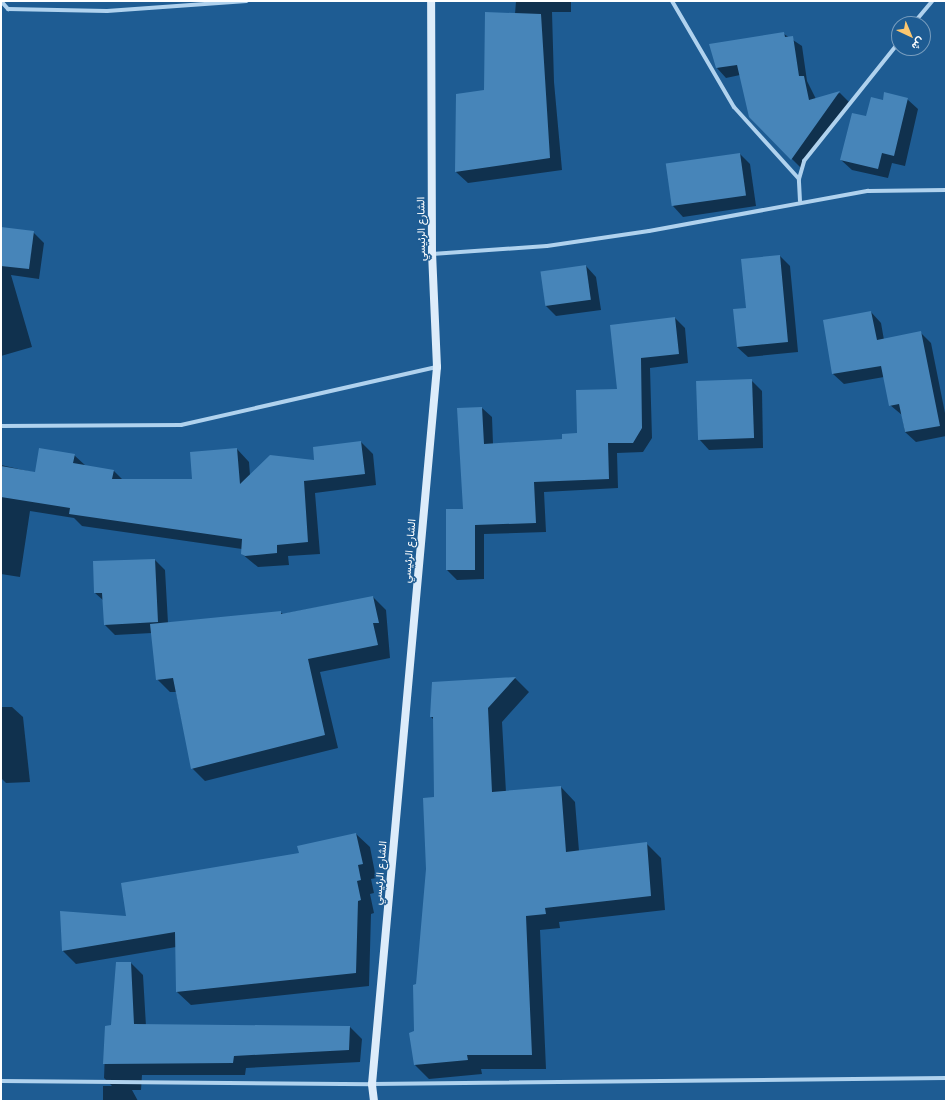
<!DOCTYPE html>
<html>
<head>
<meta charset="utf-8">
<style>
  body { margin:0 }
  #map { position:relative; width:947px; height:1102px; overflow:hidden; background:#1e5c93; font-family:Lato,Vazirmatn,sans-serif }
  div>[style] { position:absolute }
  .shadow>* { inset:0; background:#0007 }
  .building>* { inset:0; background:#4785b9; transform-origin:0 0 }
  .street>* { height:4px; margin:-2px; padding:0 2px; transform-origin:2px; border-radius:2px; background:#b0d2ee }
  .secondary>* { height:8px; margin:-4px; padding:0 4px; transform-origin:4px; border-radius:4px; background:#ddecfa }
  span { translate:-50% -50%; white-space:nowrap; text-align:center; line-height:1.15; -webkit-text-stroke:3px #1e5c93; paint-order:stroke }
  .street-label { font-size:11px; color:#fff }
  .frame { position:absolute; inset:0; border:2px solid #fff; pointer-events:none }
  .north { position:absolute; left:891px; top:16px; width:40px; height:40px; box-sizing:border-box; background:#1e5c93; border:1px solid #789dbe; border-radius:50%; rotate:136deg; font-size:11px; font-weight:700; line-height:16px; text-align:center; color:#fff }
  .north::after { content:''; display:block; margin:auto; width:14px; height:18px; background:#fcc76f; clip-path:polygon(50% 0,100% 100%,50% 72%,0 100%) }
</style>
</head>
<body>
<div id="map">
  <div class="shadow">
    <div style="clip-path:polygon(516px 1px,571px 1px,571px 12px,552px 12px,554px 82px,562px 170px,468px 183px,456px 172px,515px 14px)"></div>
    <div style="clip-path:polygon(784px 34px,802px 46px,807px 81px,816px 99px,840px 93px,849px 102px,801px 168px,750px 117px,740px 75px,726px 78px,717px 68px)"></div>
    <div style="clip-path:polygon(907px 99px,918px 109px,905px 166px,892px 163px,888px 178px,852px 170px,841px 160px,867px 117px,884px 101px)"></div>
    <div style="clip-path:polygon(740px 154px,750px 164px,756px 206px,683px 217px,673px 206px)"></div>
    <div style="clip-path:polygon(1px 228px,33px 232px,44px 243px,39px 279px,11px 275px,32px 347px,1px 356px)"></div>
    <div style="clip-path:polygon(780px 256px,790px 266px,798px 352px,748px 357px,737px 347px,747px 309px)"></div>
    <div style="clip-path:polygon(586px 266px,596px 277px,601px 310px,556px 316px,545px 305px)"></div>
    <div style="clip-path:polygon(871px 312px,881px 323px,884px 340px,920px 332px,931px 343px,946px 418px,946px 436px,916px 442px,905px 432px,902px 415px,890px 405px,884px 377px,844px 384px,833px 374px)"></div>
    <div style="clip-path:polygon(675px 318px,685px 328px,688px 363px,650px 368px,652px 438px,643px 452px,617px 453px,618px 488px,544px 492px,546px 532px,484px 534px,484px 579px,457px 580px,447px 570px,464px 510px,458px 409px,482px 408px,492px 417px,493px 444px,563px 440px,578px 434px,618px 390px,611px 326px)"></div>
    <div style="clip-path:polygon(751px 380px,762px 391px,763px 448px,709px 450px,699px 439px)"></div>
    <div style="clip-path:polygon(361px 442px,373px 454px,376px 485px,315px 493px,320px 554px,288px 556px,289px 565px,258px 567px,242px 554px,242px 549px,82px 526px,74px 518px,30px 511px,20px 577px,1px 574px,1px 465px,36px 473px,74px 455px,86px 466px,114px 471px,123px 480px,193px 480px,237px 449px,249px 462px,250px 475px,315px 461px)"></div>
    <div style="clip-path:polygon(155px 560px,165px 570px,168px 623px,280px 612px,283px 614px,373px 597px,386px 610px,390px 658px,320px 672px,338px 748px,205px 781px,192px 768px,176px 692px,170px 692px,157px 679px,152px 633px,115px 635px,105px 625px,104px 601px,95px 593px,94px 562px)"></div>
    <div style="clip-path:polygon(515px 678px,529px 692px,502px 722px,506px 792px,561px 787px,575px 802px,579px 851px,646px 843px,661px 858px,665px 910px,559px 922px,560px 928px,540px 930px,546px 1069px,481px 1069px,482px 1074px,429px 1079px,415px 1065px,415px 1032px,435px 798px,434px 720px,431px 717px,433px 683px)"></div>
    <div style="clip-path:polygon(1px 707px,12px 707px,23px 717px,30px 782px,6px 783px,1px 778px)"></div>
    <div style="clip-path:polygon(356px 834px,370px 847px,376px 878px,371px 879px,374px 893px,370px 894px,374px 913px,371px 914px,369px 986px,191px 1005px,177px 992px,176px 947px,76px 964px,63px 951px,61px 912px,128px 917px)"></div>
    <div style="clip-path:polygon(131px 963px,143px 975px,146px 1026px,350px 1027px,362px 1039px,360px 1062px,246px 1068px,245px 1075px,142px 1075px,141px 1090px,132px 1090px,138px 1101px,79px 1101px,103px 1101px,103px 1086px,112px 1086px,104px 1078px,106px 1027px,112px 1026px)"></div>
  </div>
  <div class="building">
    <div style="clip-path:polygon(485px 12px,541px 14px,550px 158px,455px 172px,456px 94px,484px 90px)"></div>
    <div style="clip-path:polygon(784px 32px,785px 37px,793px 36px,799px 76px,804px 76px,809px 100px,840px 91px,791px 160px,749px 117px,737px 65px,716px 68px,709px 44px)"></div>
    <div style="clip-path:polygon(884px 92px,908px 98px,894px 156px,882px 153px,878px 169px,840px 160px,852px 113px,866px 116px,871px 97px,883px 100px)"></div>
    <div style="left:740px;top:153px;width:43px;height:75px;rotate:82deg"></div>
    <div style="clip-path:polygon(1px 227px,34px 231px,29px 269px,1px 266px)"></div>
    <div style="clip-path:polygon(780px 255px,788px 342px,737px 347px,733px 309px,746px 308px,741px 259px)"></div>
    <div style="left:586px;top:265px;width:35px;height:46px;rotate:82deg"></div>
    <div style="clip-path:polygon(871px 311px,877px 340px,921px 331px,940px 426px,905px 432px,899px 404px,889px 406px,881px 366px,832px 374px,823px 320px)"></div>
    <div style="clip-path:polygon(675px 317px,679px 354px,641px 358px,642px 428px,633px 443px,608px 443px,609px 479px,534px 482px,536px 523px,475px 525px,475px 570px,446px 570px,446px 509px,463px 509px,457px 408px,482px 407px,484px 444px,562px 439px,562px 434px,577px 433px,576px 390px,617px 389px,610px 325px)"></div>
    <div style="left:752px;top:379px;width:59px;height:56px;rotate:88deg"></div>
    <div style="clip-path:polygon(361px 441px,365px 474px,304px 481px,308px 542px,277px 545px,277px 553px,245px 556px,241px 554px,242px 539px,69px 514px,70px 508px,1px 497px,1px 466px,35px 472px,39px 448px,75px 454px,73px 463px,114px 470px,112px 479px,192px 479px,190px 452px,237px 448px,240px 484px,270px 455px,314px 460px,313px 447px)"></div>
    <div style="clip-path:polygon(155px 559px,158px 622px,104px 625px,102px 593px,94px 593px,93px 561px)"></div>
    <div style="clip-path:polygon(373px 596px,379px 623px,373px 623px,378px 645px,308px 659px,325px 735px,191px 769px,173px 678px,156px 680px,150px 624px,281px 611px,281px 614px)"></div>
    <div style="clip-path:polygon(516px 677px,488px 708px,492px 792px,561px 786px,566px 852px,647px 842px,651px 896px,545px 908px,546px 914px,526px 916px,532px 1055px,467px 1055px,468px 1060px,414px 1065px,409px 1033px,414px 1031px,413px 985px,416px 984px,426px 869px,423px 798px,434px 797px,433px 717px,430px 717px,432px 682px)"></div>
    <div style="clip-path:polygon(356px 833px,363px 864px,358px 865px,361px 880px,357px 881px,361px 900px,358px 901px,356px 973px,176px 992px,175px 932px,62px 951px,60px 911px,126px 916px,121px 883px,299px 853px,297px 846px)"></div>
    <div style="clip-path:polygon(116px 962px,131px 962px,134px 1024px,350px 1026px,349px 1050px,234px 1056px,233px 1063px,103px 1064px,105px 1026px,111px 1025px)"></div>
  </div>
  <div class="street">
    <div style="left:1px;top:1px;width:11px;rotate:49deg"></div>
    <div style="left:8px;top:9px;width:99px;rotate:1.2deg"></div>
    <div style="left:107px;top:11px;width:140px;rotate:-4.1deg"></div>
    <div style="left:672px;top:1px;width:123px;rotate:59.7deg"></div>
    <div style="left:734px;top:107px;width:97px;rotate:47.9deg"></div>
    <div style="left:913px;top:24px;width:30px;rotate:-50deg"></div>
    <div style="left:800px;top:201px;width:22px;rotate:-93deg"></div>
    <div style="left:799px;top:179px;width:19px;rotate:-74deg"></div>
    <div style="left:804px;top:161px;width:152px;rotate:-51.4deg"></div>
    <div style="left:432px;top:254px;width:115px;rotate:-4deg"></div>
    <div style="left:547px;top:246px;width:103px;rotate:-8.4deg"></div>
    <div style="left:649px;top:231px;width:223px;rotate:-10.4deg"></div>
    <div style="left:868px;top:191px;width:78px;rotate:-0.7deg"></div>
    <div style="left:1px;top:426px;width:180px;rotate:-0.3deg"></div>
    <div style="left:181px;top:425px;width:262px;rotate:-12.8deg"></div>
    <div style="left:1px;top:1081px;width:371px;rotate:0.5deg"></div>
    <div style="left:372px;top:1084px;width:574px;rotate:-0.6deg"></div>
  </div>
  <div class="secondary">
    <div style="left:374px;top:1101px;width:17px;rotate:-97deg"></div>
    <div style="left:372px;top:1084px;width:720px;rotate:-84.82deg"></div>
    <div style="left:437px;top:367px;width:113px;rotate:-92.5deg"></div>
    <div style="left:432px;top:254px;width:253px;rotate:-90.2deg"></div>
  </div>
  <div class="street-label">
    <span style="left:421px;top:229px;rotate:-91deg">الشارع الرئيسي</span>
    <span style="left:409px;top:551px;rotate:-85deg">الشارع الرئيسي</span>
    <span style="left:380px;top:873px;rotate:-85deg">الشارع الرئيسي</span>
  </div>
  <div class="frame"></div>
  <div class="north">ش</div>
</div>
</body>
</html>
